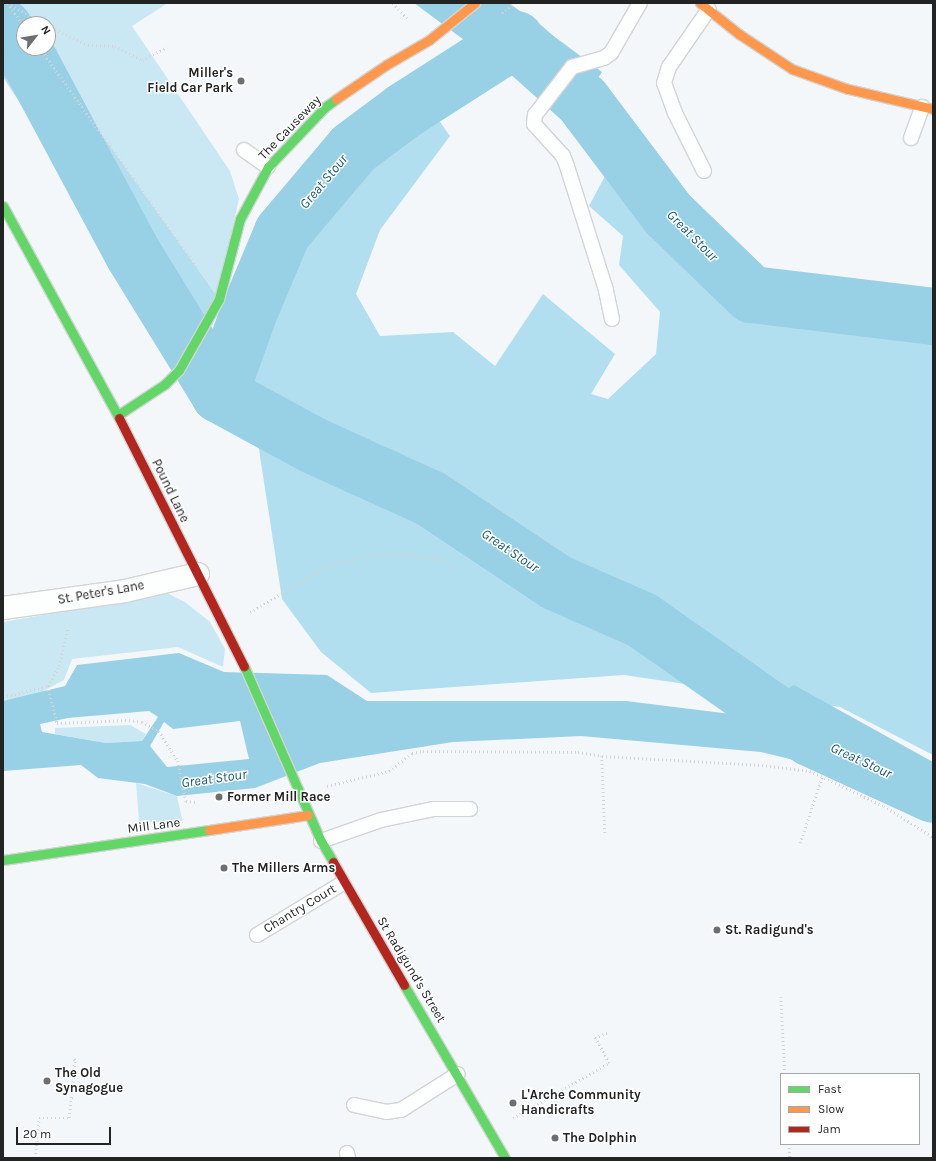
<!DOCTYPE html>
<html>
<head>
<meta charset="utf-8">
<style>
  body { margin:0 }
  #map { position:relative; width:936px; height:1161px; overflow:hidden; background:#f4f7f9; font-family:Karla,sans-serif }
  div>[style] { position:absolute }
  .green>* { inset:0; background:#cae8f3 }
  .forest>* { inset:0; background:#b2dfef }
  .water>* { inset:0; background:#98d0e5 }
  .river>* { height:57px; margin:-28.5px; padding:0 28.5px; transform-origin:28.5px; border-radius:28.5px; background:#98d0e5 }
  .path>* { height:2.5px; margin-top:-1.25px; transform-origin:0; background:repeating-linear-gradient(90deg,#d4d4d4 0 1px,transparent 0 4px) }
  .roads { filter:drop-shadow(1px 0 #d2d4d5) drop-shadow(-1px 0 #d2d4d5) drop-shadow(0 1px #d2d4d5) drop-shadow(0 -1px #d2d4d5) }
  .lane>* { height:14px; margin:-7px; padding:0 7px; transform-origin:7px; border-radius:7px; background:#fdfefe }
  .street>* { height:22px; margin:-11px; padding:0 11px; transform-origin:11px; border-radius:11px; background:#fdfefe }
  .fast>* { height:9px; margin:-4.5px; padding:0 4.5px; transform-origin:4.5px; border-radius:4.5px; background:#63d668 }
  .slow>* { height:9px; margin:-4.5px; padding:0 4.5px; transform-origin:4.5px; border-radius:4.5px; background:#ff974d }
  .jam>* { height:9px; margin:-4.5px; padding:0 4.5px; transform-origin:4.5px; border-radius:4.5px; background:#b3261e }
  .dots>* { width:11px; height:11px; translate:-50% -50%; box-sizing:border-box; border:2px solid #fff; border-radius:50% }
  span { translate:-50% -50%; white-space:nowrap; text-align:center; line-height:1.15; -webkit-text-stroke:3px #fff; paint-order:stroke }
  .poi-label { font-size:13px; color:#222424; font-weight:700 }
  .right { translate:-100% -50%; text-align:right }
  .left { translate:0 -50%; text-align:left }
  .street-label { font-size:13px; color:#222424 }
  .water-label { font-size:14px; color:#185a6d; font-style:italic }
  .frame { position:absolute; inset:0; border:4px solid #222424; pointer-events:none }
  .legend { position:absolute; left:780px; top:1073px; width:140px; height:72px; box-sizing:border-box; background:#fff; border:1px solid #a7a7a7; margin:0; padding:5px 7px; list-style:none; font-size:12px; color:#222424 }
  .legend li { display:flex; align-items:center; gap:8px; height:20px }
  .legend b { width:20px; border:1px solid #a7a7a7 }
  .north { position:absolute; left:16px; top:16px; width:40px; height:40px; box-sizing:border-box; background:#fff; border:1px solid #a7a7a7; border-radius:50%; rotate:59deg; font-size:11px; font-weight:700; line-height:16px; text-align:center; color:#222424 }
  .north::after { content:''; display:block; margin:auto; width:14px; height:18px; background:#6c6e6f; clip-path:polygon(50% 0,100% 100%,50% 72%,0 100%) }
  .scale { position:absolute; left:16px; top:1127px; width:95px; height:18px; box-sizing:border-box; border:2px solid #222424; border-top:0; padding-left:5px; font-size:12px; line-height:14px; white-space:nowrap; color:#222424; -webkit-text-stroke:3px #fff; paint-order:stroke }
</style>
</head>
<body>
<div id="map">
  <div class="green">
    <div style="clip-path:polygon(9px 3px,168px 3px,132px 26px,230px 171px,239px 199px,217px 296px,40px 48px,48px 48px,48px 24px,24px 25px)"></div>
    <div style="clip-path:polygon(167px 593px,185px 602px,210px 622px,225px 649px,223px 667px,178px 647px,72px 659px,64px 680px,38px 694px,3px 701px,3px 622px)"></div>
    <div style="clip-path:polygon(130px 725px,146px 734px,142px 741px,106px 743px,55px 734px,55px 728px)"></div>
    <div style="clip-path:polygon(136px 783px,177px 796px,183px 823px,139px 821px)"></div>
  </div>
  <div class="forest">
    <div style="clip-path:polygon(3px 3px,8px 3px,24px 26px,24px 48px,40px 48px,217px 296px,186px 357px,3px 77px)"></div>
    <div style="clip-path:polygon(428px 105px,450px 136px,380px 230px,356px 294px,380px 336px,453px 332px,495px 366px,543px 294px,615px 354px,591px 394px,608px 399px,656px 354px,660px 312px,619px 265px,623px 236px,589px 206px,613px 161px,673px 242px,749px 306px,933px 342px,933px 755px,840px 707px,624px 675px,371px 693px,321px 652px,282px 599px,246px 365px,275px 273px,307px 216px,359px 155px)"></div>
  </div>
  <div class="water">
    <div style="clip-path:polygon(414px 3px,509px 3px,602px 72px,571px 119px)"></div>
    <div style="clip-path:polygon(evenodd,179px 653px,224px 672px,327px 675px,367px 701px,626px 701px,739px 715px,794px 685px,933px 762px,933px 818px,835px 770px,761px 752px,581px 736px,453px 742px,320px 763px,255px 788px,177px 796px,145px 784px,98px 778px,81px 765px,3px 771px,3px 701px,65px 686px,77px 665px,179px 653px,149px 711px,158px 717px,142px 741px,106px 743px,42px 732px,40px 724px,68px 718px,149px 711px,179px 653px,240px 721px,249px 759px,167px 767px,150px 746px,164px 722px,173px 729px,240px 721px)"></div>
  </div>
  <div class="river">
    <div style="left:3px;top:27px;width:44px;rotate:52.4deg"></div>
    <div style="left:30px;top:62px;width:218px;rotate:61.8deg"></div>
    <div style="left:133px;top:254px;width:164px;rotate:58.4deg"></div>
    <div style="left:219px;top:394px;width:107px;rotate:28.5deg"></div>
    <div style="left:313px;top:445px;width:128px;rotate:24.4deg"></div>
    <div style="left:430px;top:498px;width:151px;rotate:33.7deg"></div>
    <div style="left:556px;top:582px;width:94px;rotate:23.8deg"></div>
    <div style="left:642px;top:620px;width:204px;rotate:35deg"></div>
    <div style="left:809px;top:737px;width:136px;rotate:24.7deg"></div>
    <div style="left:524px;top:48px;width:78px;rotate:41.9deg"></div>
    <div style="left:582px;top:100px;width:141px;rotate:53deg"></div>
    <div style="left:667px;top:213px;width:117px;rotate:44deg"></div>
    <div style="left:751px;top:294px;width:183px;rotate:6.9deg"></div>
    <div style="left:219px;top:394px;width:86px;rotate:-70.3deg"></div>
    <div style="left:248px;top:313px;width:88px;rotate:-67.2deg"></div>
    <div style="left:282px;top:232px;width:110px;rotate:-49.8deg"></div>
    <div style="left:353px;top:148px;width:64px;rotate:-36.7deg"></div>
    <div style="left:404px;top:110px;width:132px;rotate:-32.6deg"></div>
  </div>
  <div class="path">
    <div style="left:8px;top:3px;width:42px;rotate:30.3deg"></div>
    <div style="left:8px;top:3px;width:28px;rotate:55deg"></div>
    <div style="left:393px;top:3px;width:23px;rotate:47deg"></div>
    <div style="left:3px;top:4px;width:2px;rotate:-27deg"></div>
    <div style="left:502px;top:13px;width:16px;rotate:-40deg"></div>
    <div style="left:48px;top:26px;width:44px;rotate:25.4deg"></div>
    <div style="left:88px;top:45px;width:27px;rotate:2deg"></div>
    <div style="left:115px;top:46px;width:30px;rotate:27deg"></div>
    <div style="left:142px;top:60px;width:28px;rotate:-27deg"></div>
    <div style="left:40px;top:48px;width:272px;rotate:54.4deg"></div>
    <div style="left:250px;top:612px;width:88px;rotate:-30.6deg"></div>
    <div style="left:326px;top:567px;width:44px;rotate:-15.9deg"></div>
    <div style="left:368px;top:555px;width:41px;rotate:-1.4deg"></div>
    <div style="left:409px;top:554px;width:33px;rotate:11deg"></div>
    <div style="left:441px;top:560px;width:17px;rotate:31deg"></div>
    <div style="left:48px;top:686px;width:38px;rotate:76deg"></div>
    <div style="left:57px;top:723px;width:72px;rotate:-2.4deg"></div>
    <div style="left:129px;top:720px;width:13px;rotate:9deg"></div>
    <div style="left:142px;top:722px;width:19px;rotate:28deg"></div>
    <div style="left:159px;top:731px;width:36px;rotate:58deg"></div>
    <div style="left:178px;top:761px;width:41px;rotate:78.7deg"></div>
    <div style="left:186px;top:801px;width:10px;rotate:6deg"></div>
    <div style="left:3px;top:697px;width:46px;rotate:-13.7deg"></div>
    <div style="left:48px;top:686px;width:23px;rotate:-61deg"></div>
    <div style="left:59px;top:666px;width:40px;rotate:-77deg"></div>
    <div style="left:602px;top:756px;width:77px;rotate:87.8deg"></div>
    <div style="left:327px;top:786px;width:64px;rotate:-13.6deg"></div>
    <div style="left:389px;top:771px;width:29px;rotate:-38deg"></div>
    <div style="left:412px;top:753px;width:11px;rotate:-10deg"></div>
    <div style="left:423px;top:751px;width:155px;rotate:0.4deg"></div>
    <div style="left:578px;top:752px;width:24px;rotate:9deg"></div>
    <div style="left:602px;top:756px;width:160px;rotate:3.2deg"></div>
    <div style="left:762px;top:765px;width:48px;rotate:7.1deg"></div>
    <div style="left:810px;top:771px;width:82px;rotate:25.3deg"></div>
    <div style="left:884px;top:806px;width:58px;rotate:32.3deg"></div>
    <div style="left:800px;top:843px;width:70px;rotate:-71.6deg"></div>
    <div style="left:781px;top:997px;width:77px;rotate:87deg"></div>
    <div style="left:513px;top:1118px;width:111px;rotate:-29.8deg"></div>
    <div style="left:609px;top:1063px;width:29px;rotate:-119deg"></div>
    <div style="left:595px;top:1038px;width:14px;rotate:-25deg"></div>
    <div style="left:789px;top:1144px;width:14px;rotate:86deg"></div>
    <div style="left:35px;top:1158px;width:40px;rotate:-84.3deg"></div>
    <div style="left:39px;top:1118px;width:30px"></div>
    <div style="left:69px;top:1118px;width:58px;rotate:-84.1deg"></div>
    <div style="left:75px;top:1060px;width:4px;rotate:-135deg"></div>
  </div>
  <div class="roads">
    <div class="lane">
      <div style="left:911px;top:138px;width:33px;rotate:-70deg"></div>
      <div style="left:244px;top:150px;width:29px;rotate:35deg"></div>
      <div style="left:704px;top:171px;width:65px;rotate:-116.6deg"></div>
      <div style="left:675px;top:113px;width:32px;rotate:-110deg"></div>
      <div style="left:664px;top:83px;width:17px;rotate:-73deg"></div>
      <div style="left:669px;top:67px;width:70px;rotate:-55.4deg"></div>
      <div style="left:612px;top:319px;width:30px;rotate:-102deg"></div>
      <div style="left:606px;top:290px;width:130px;rotate:-107.5deg"></div>
      <div style="left:567px;top:166px;width:11px;rotate:-112deg"></div>
      <div style="left:563px;top:156px;width:43px;rotate:-132.2deg"></div>
      <div style="left:534px;top:124px;width:9px;rotate:-84deg"></div>
      <div style="left:535px;top:115px;width:61px;rotate:-52.4deg"></div>
      <div style="left:572px;top:67px;width:33px;rotate:-16deg"></div>
      <div style="left:604px;top:58px;width:9px;rotate:-36deg"></div>
      <div style="left:611px;top:53px;width:58px;rotate:-59.9deg"></div>
      <div style="left:321px;top:841px;width:64px;rotate:-19.3deg"></div>
      <div style="left:381px;top:820px;width:53px;rotate:-11.9deg"></div>
      <div style="left:433px;top:809px;width:37px"></div>
      <div style="left:257px;top:935px;width:100px;rotate:-31.2deg"></div>
      <div style="left:354px;top:1105px;width:33px;rotate:12deg"></div>
      <div style="left:386px;top:1112px;width:15px;rotate:-8deg"></div>
      <div style="left:401px;top:1110px;width:67px;rotate:-32.3deg"></div>
      <div style="left:347px;top:1153px;width:5px;rotate:79deg"></div>
    </div>
    <div class="street">
      <div style="left:3px;top:608px;width:123px;rotate:-7.9deg"></div>
      <div style="left:125px;top:591px;width:75px;rotate:-13.1deg"></div>
    </div>
    <div class="fast">
      <div style="left:3px;top:206px;width:242px;rotate:61.3deg"></div>
      <div style="left:118px;top:415px;width:56px;rotate:-33.4deg"></div>
      <div style="left:165px;top:384px;width:20px;rotate:-45deg"></div>
      <div style="left:179px;top:370px;width:81px;rotate:-60.6deg"></div>
      <div style="left:219px;top:299px;width:83px;rotate:-75.3deg"></div>
      <div style="left:240px;top:219px;width:59px;rotate:-61.7deg"></div>
      <div style="left:268px;top:167px;width:83px;rotate:-46.5deg"></div>
      <div style="left:325px;top:107px;width:14px;rotate:-36deg"></div>
      <div style="left:244px;top:666px;width:191px;rotate:66.3deg"></div>
      <div style="left:321px;top:841px;width:24px;rotate:60deg"></div>
      <div style="left:3px;top:860px;width:208px;rotate:-8.3deg"></div>
      <div style="left:404px;top:985px;width:200px;rotate:59.7deg"></div>
    </div>
    <div class="slow">
      <div style="left:700px;top:3px;width:50px;rotate:38.5deg"></div>
      <div style="left:739px;top:34px;width:64px;rotate:33.4deg"></div>
      <div style="left:792px;top:69px;width:59px;rotate:19.7deg"></div>
      <div style="left:848px;top:89px;width:87px;rotate:13.2deg"></div>
      <div style="left:336px;top:99px;width:60px;rotate:-34.2deg"></div>
      <div style="left:386px;top:65px;width:50px;rotate:-30.2deg"></div>
      <div style="left:429px;top:40px;width:59px;rotate:-38.8deg"></div>
      <div style="left:209px;top:830px;width:100px;rotate:-8.6deg"></div>
    </div>
    <div class="jam">
      <div style="left:119px;top:418px;width:278px;rotate:63.3deg"></div>
      <div style="left:333px;top:862px;width:142px;rotate:60deg"></div>
    </div>
  </div>
  <div class="dots">
    <div style="left:241px;top:81px;background:#6c6e6f"></div>
    <div style="left:219px;top:797px;background:#6c6e6f"></div>
    <div style="left:224px;top:868px;background:#6c6e6f"></div>
    <div style="left:717px;top:930px;background:#6c6e6f"></div>
    <div style="left:47px;top:1081px;background:#6c6e6f"></div>
    <div style="left:513px;top:1103px;background:#6c6e6f"></div>
    <div style="left:555px;top:1138px;background:#6c6e6f"></div>
  </div>
  <div class="poi-label">
    <span class="right" style="left:233px;top:81px">Miller's<br>Field Car Park</span>
    <span class="left" style="left:227px;top:797px">Former Mill Race</span>
    <span class="left" style="left:232px;top:868px">The Millers Arms</span>
    <span class="left" style="left:725px;top:930px">St. Radigund's</span>
    <span class="left" style="left:55px;top:1081px">The Old<br>Synagogue</span>
    <span class="left" style="left:521px;top:1103px">L'Arche Community<br>Handicrafts</span>
    <span class="left" style="left:563px;top:1138px">The Dolphin</span>
  </div>
  <div class="street-label">
    <span style="left:290px;top:128px;rotate:-46deg">The Causeway</span>
    <span style="left:170px;top:491px;rotate:64deg">Pound Lane</span>
    <span style="left:101px;top:593px;rotate:-10deg">St. Peter's Lane</span>
    <span style="left:154px;top:826px;rotate:-7deg">Mill Lane</span>
    <span style="left:300px;top:909px;rotate:-31deg">Chantry Court</span>
    <span style="left:411px;top:970px;rotate:59deg">St Radigund's Street</span>
  </div>
  <div class="water-label">
    <span style="left:324px;top:182px;rotate:-50deg">Great Stour</span>
    <span style="left:692px;top:236px;rotate:45deg">Great Stour</span>
    <span style="left:510px;top:551px;rotate:34deg">Great Stour</span>
    <span style="left:861px;top:761px;rotate:25deg">Great Stour</span>
    <span style="left:214px;top:779px;rotate:-8deg">Great Stour</span>
  </div>
  <div class="frame"></div>
  <ul class="legend">
  <li><b style="height:5px;background:#63d668"></b>Fast</li>
  <li><b style="height:5px;background:#ff974d"></b>Slow</li>
  <li><b style="height:5px;background:#b3261e"></b>Jam</li>
  </ul>
  <div class="north">N</div>
  <div class="scale">20 m</div>
</div>
</body>
</html>
